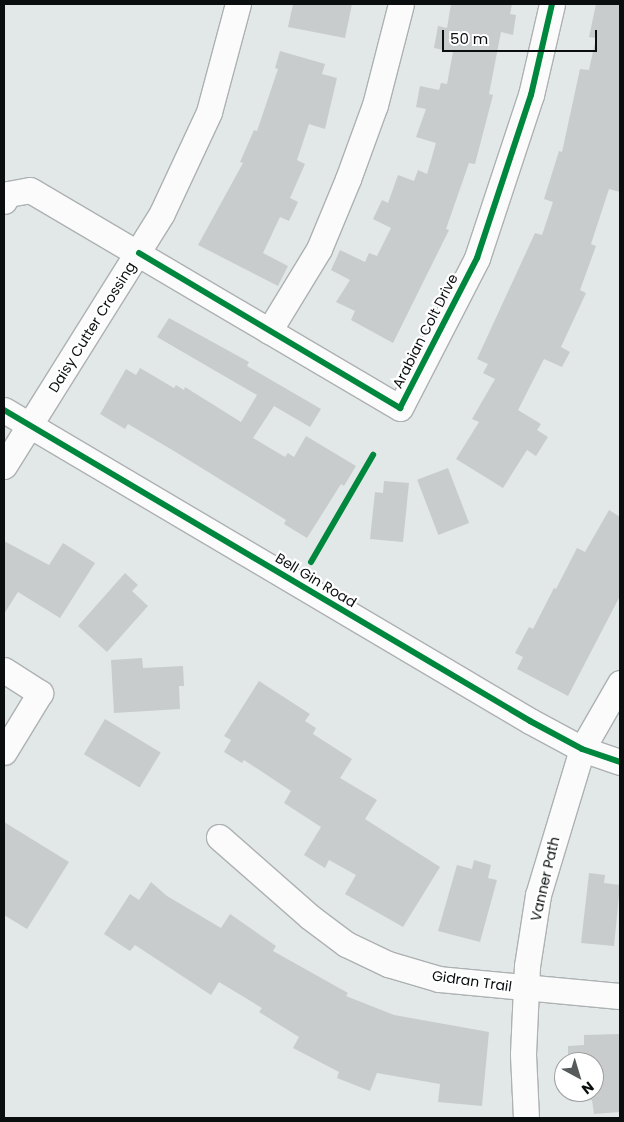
<!DOCTYPE html>
<html>
<head>
<meta charset="utf-8">
<style>
  body { margin:0 }
  #map { position:relative; width:624px; height:1122px; overflow:hidden; background:#e2e7e8; font-family:Poppins,sans-serif }
  div>[style] { position:absolute }
  .building>* { inset:0; background:#c8cccd; transform-origin:0 0 }
  .roads { filter:drop-shadow(1px 0 #adb1b2) drop-shadow(-1px 0 #adb1b2) drop-shadow(0 1px #adb1b2) drop-shadow(0 -1px #adb1b2) }
  .minor>* { height:25px; margin:-12.5px; padding:0 12.5px; transform-origin:12.5px; border-radius:12.5px; background:#fbfbfc }
  .cycleway>* { height:6px; margin:-3px; padding:0 3px; transform-origin:3px; border-radius:3px; background:#00873e }
  span { translate:-50% -50%; white-space:nowrap; text-align:center; line-height:1.15; -webkit-text-stroke:4.5px #fff; paint-order:stroke }
  .street-label { font-size:14px; color:#0b0e0f }
  .frame { position:absolute; inset:0; border:5px solid #0b0e0f; pointer-events:none }
  .north { position:absolute; left:554px; top:1052px; width:50px; height:50px; box-sizing:border-box; background:#fff; border:1px solid #9d9f9f; border-radius:50%; rotate:141deg; font-size:14px; font-weight:700; line-height:20px; text-align:center; color:#0b0e0f }
  .north::after { content:''; display:block; margin:auto; width:18px; height:22px; background:#565a5b; clip-path:polygon(50% 0,100% 100%,50% 72%,0 100%) }
  .scale { position:absolute; left:442px; top:30px; width:155px; height:22px; box-sizing:border-box; border:2px solid #0b0e0f; border-top:0; padding-left:6px; font-size:15px; line-height:18px; white-space:nowrap; color:#0b0e0f; -webkit-text-stroke:4px #fff; paint-order:stroke }
</style>
</head>
<body>
<div id="map">
  <div class="building">
    <div style="clip-path:polygon(293px 4px,352px 4px,345px 38px,288px 27px)"></div>
    <div style="clip-path:polygon(451px 4px,512px 4px,510px 14px,516px 15px,513px 35px,501px 32px,489px 94px,493px 95px,475px 164px,469px 163px,446px 229px,449px 230px,393px 343px,351px 320px,355px 311px,336px 302px,350px 280px,331px 270px,340px 250px,365px 262px,369px 253px,377px 256px,391px 228px,373px 219px,382px 200px,388px 203px,398px 175px,414px 181px,418px 170px,427px 174px,436px 143px,416px 137px,426px 109px,416px 107px,420px 86px,439px 90px,441px 83px,447px 84px,453px 52px,434px 48px,438px 26px,447px 28px)"></div>
    <div style="clip-path:polygon(596px 4px,620px 4px,620px 192px,609px 189px,591px 244px,596px 246px,580px 290px,586px 293px,561px 347px,570px 352px,562px 367px,544px 359px,518px 410px,541px 424px,537px 430px,548px 437px,536px 456px,527px 450px,503px 488px,456px 459px,479px 422px,472px 419px,495px 379px,483px 373px,488px 364px,477px 359px,535px 233px,542px 235px,553px 202px,544px 199px,559px 151px,562px 152px,580px 69px,589px 70px,596px 38px,589px 37px)"></div>
    <div style="clip-path:polygon(280px 51px,325px 64px,322px 74px,337px 78px,325px 129px,309px 124px,297px 160px,305px 164px,290px 198px,298px 202px,289px 221px,280px 217px,263px 253px,288px 266px,278px 286px,198px 245px,243px 163px,240px 162px,254px 130px,257px 131px,278px 69px,275px 68px)"></div>
    <div style="clip-path:polygon(169px 318px,249px 362px,247px 366px,321px 409px,310px 427px,274px 406px,253px 438px,285px 457px,288px 453px,294px 457px,306px 436px,356px 466px,344px 486px,341px 484px,307px 538px,284px 524px,286px 520px,174px 451px,128px 424px,125px 429px,100px 414px,126px 369px,136px 375px,140px 368px,174px 388px,176px 385px,184px 390px,185px 387px,241px 422px,257px 395px,157px 337px)"></div>
    <div style="left:448px;top:468px;width:59px;height:33px;rotate:69deg"></div>
    <div style="clip-path:polygon(384px 481px,409px 483px,403px 542px,370px 539px,375px 492px,383px 493px)"></div>
    <div style="clip-path:polygon(609px 510px,620px 517px,620px 596px,568px 696px,517px 669px,523px 657px,515px 653px,529px 627px,533px 629px,554px 588px,556px 589px,577px 548px,585px 552px)"></div>
    <div style="clip-path:polygon(4px 541px,49px 565px,63px 543px,95px 563px,60px 618px,18px 592px,4px 614px)"></div>
    <div style="clip-path:polygon(125px 573px,138px 585px,132px 591px,148px 606px,107px 652px,78px 626px)"></div>
    <div style="clip-path:polygon(142px 658px,143px 668px,183px 666px,184px 686px,179px 686px,180px 709px,114px 713px,111px 660px)"></div>
    <div style="clip-path:polygon(259px 681px,310px 714px,305px 721px,316px 728px,313px 734px,352px 759px,340px 778px,377px 800px,365px 819px,440px 867px,403px 927px,345px 894px,356px 875px,329px 860px,325px 868px,304px 855px,321px 827px,284px 803px,291px 791px,244px 760px,242px 763px,224px 752px,231px 740px,224px 736px)"></div>
    <div style="left:105px;top:719px;width:65px;height:41px;rotate:31deg"></div>
    <div style="clip-path:polygon(4px 822px,69px 862px,27px 929px,4px 915px)"></div>
    <div style="clip-path:polygon(474px 860px,491px 865px,488px 878px,497px 880px,480px 942px,438px 931px,457px 865px,472px 869px)"></div>
    <div style="clip-path:polygon(589px 873px,605px 875px,604px 883px,620px 885px,614px 946px,581px 943px)"></div>
    <div style="clip-path:polygon(151px 882px,167px 896px,221px 928px,230px 914px,276px 946px,273px 951px,348px 993px,346px 996px,394px 1015px,489px 1032px,482px 1106px,438px 1102px,440px 1084px,377px 1073px,370px 1091px,337px 1078px,339px 1072px,293px 1048px,299px 1037px,259px 1012px,262px 1008px,219px 982px,211px 995px,135px 945px,130px 951px,104px 934px,130px 894px,139px 900px)"></div>
    <div style="clip-path:polygon(620px 1034px,620px 1112px,594px 1114px,592px 1100px,576px 1102px,575px 1092px,594px 1092px,594px 1062px,568px 1062px,568px 1046px,584px 1045px,584px 1035px)"></div>
  </div>
  <div class="roads">
    <div class="minor">
      <div style="left:4px;top:201px;width:8px;rotate:-60deg"></div>
      <div style="left:8px;top:194px;width:22px;rotate:-10deg"></div>
      <div style="left:30px;top:190px;width:429px;rotate:30.5deg"></div>
      <div style="left:400px;top:408px;width:169px;rotate:-62.8deg"></div>
      <div style="left:477px;top:258px;width:172px;rotate:-71.7deg"></div>
      <div style="left:531px;top:95px;width:93px;rotate:-77deg"></div>
      <div style="left:269px;top:331px;width:96px;rotate:-58.6deg"></div>
      <div style="left:319px;top:249px;width:76px;rotate:-67.5deg"></div>
      <div style="left:348px;top:179px;width:79px;rotate:-70deg"></div>
      <div style="left:375px;top:105px;width:104px;rotate:-75.6deg"></div>
      <div style="left:4px;top:410px;width:611px;rotate:30.59deg"></div>
      <div style="left:530px;top:721px;width:59px;rotate:28.3deg"></div>
      <div style="left:582px;top:749px;width:40px;rotate:18.9deg"></div>
      <div style="left:4px;top:466px;width:298px;rotate:-58deg"></div>
      <div style="left:162px;top:213px;width:111px;rotate:-65deg"></div>
      <div style="left:209px;top:112px;width:112px;rotate:-75deg"></div>
      <div style="left:4px;top:670px;width:43px;rotate:32.6deg"></div>
      <div style="left:40px;top:693px;width:69px;rotate:121.4deg"></div>
      <div style="left:219px;top:837px;width:121px;rotate:41.3deg"></div>
      <div style="left:310px;top:917px;width:45px;rotate:36.9deg"></div>
      <div style="left:346px;top:944px;width:47px;rotate:25.5deg"></div>
      <div style="left:388px;top:964px;width:53px;rotate:16.4deg"></div>
      <div style="left:439px;top:979px;width:182px;rotate:5.4deg"></div>
      <div style="left:526px;top:1118px;width:64px;rotate:-92.7deg"></div>
      <div style="left:523px;top:1054px;width:88px;rotate:-87.4deg"></div>
      <div style="left:527px;top:966px;width:72px;rotate:-81.2deg"></div>
      <div style="left:538px;top:895px;width:152px;rotate:-73.2deg"></div>
      <div style="left:582px;top:749px;width:76px;rotate:-60.1deg"></div>
    </div>
  </div>
  <div class="cycleway">
    <div style="left:139px;top:253px;width:304px;rotate:30.7deg"></div>
    <div style="left:400px;top:408px;width:169px;rotate:-62.8deg"></div>
    <div style="left:477px;top:258px;width:172px;rotate:-71.7deg"></div>
    <div style="left:531px;top:95px;width:93px;rotate:-77deg"></div>
    <div style="left:4px;top:410px;width:611px;rotate:30.59deg"></div>
    <div style="left:530px;top:721px;width:59px;rotate:28.3deg"></div>
    <div style="left:582px;top:749px;width:40px;rotate:18.9deg"></div>
    <div style="left:311px;top:562px;width:124px;rotate:-59.9deg"></div>
  </div>
  <div class="street-label">
    <span style="left:92px;top:327px;rotate:-58deg">Daisy Cutter Crossing</span>
    <span style="left:425px;top:331px;rotate:-63deg">Arabian Colt Drive</span>
    <span style="left:316px;top:580px;rotate:31deg">Bell Gin Road</span>
    <span style="left:545px;top:879px;rotate:-77deg">Vanner Path</span>
    <span style="left:472px;top:981px;rotate:8deg">Gidran Trail</span>
  </div>
  <div class="frame"></div>
  <div class="north">N</div>
  <div class="scale">50 m</div>
</div>
</body>
</html>
